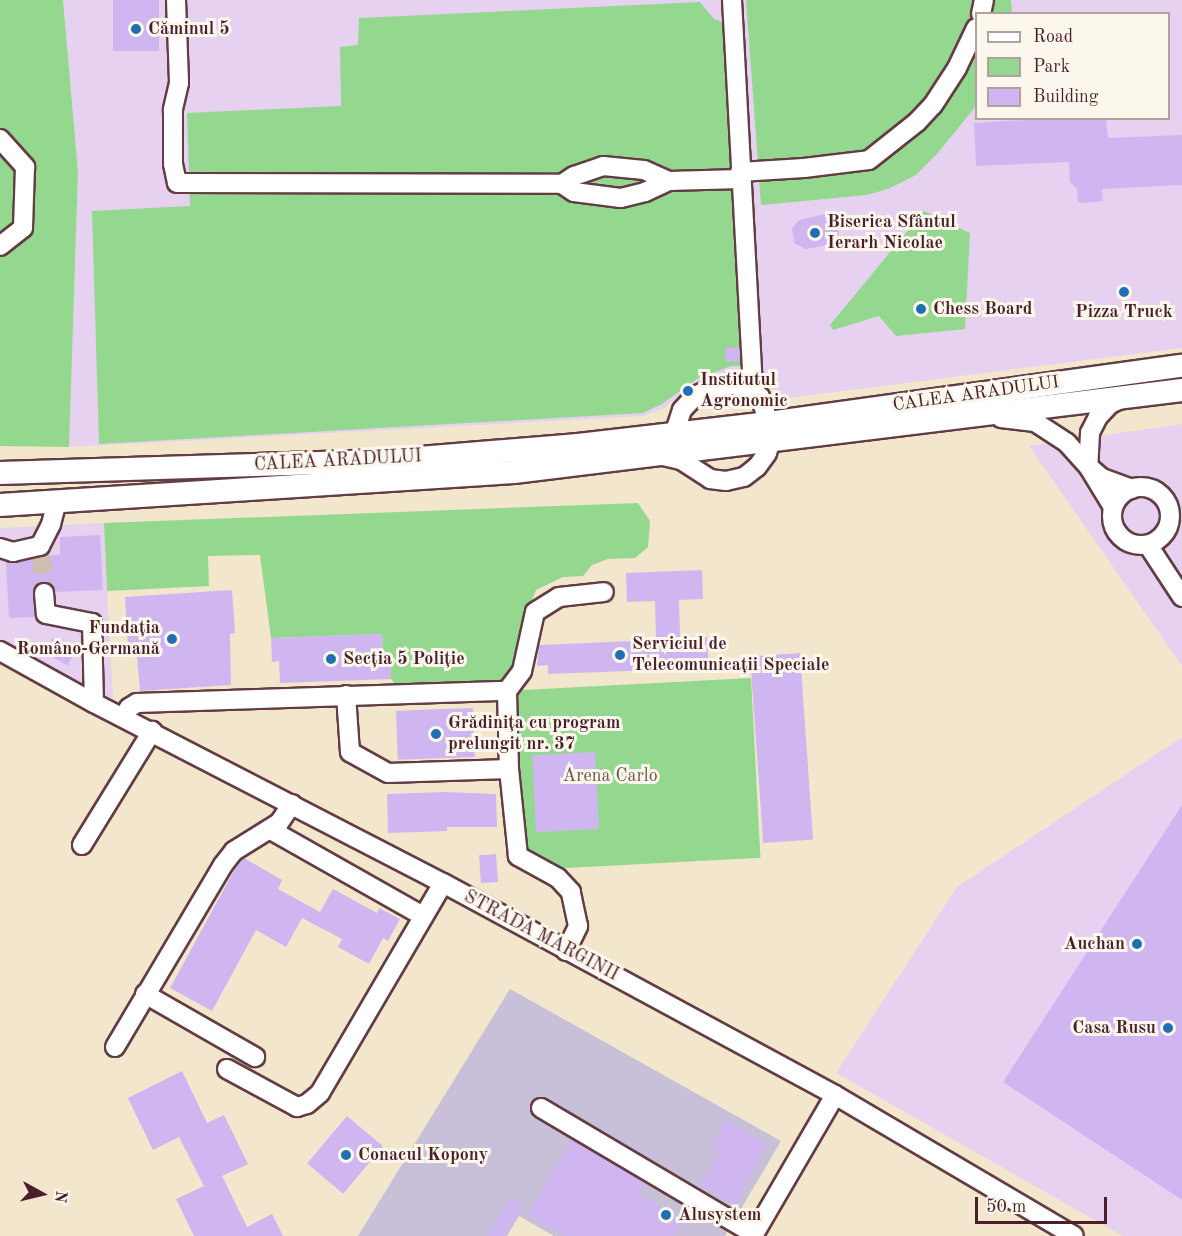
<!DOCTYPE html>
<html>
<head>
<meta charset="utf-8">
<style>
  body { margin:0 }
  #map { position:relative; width:1182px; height:1236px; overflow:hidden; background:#f2e6cc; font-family:"Old Standard TT",serif }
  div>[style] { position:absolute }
  .built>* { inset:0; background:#e6d2f0 }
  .industrial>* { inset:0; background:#c8bfd8 }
  .green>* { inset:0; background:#94d78e; transform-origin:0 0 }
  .building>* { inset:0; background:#cfb6f1; transform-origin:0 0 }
  .minor-tunnel>* { height:18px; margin-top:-9px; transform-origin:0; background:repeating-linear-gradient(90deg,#d0beac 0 18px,transparent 0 27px) }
  .roads { filter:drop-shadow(2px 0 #633d43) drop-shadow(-2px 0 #633d43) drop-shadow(0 2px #633d43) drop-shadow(0 -2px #633d43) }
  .minor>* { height:18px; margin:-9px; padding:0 9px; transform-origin:9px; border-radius:9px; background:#fff }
  .minor>.ring { margin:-9px; padding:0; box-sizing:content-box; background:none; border:18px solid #fff; border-radius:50% }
  .major>* { height:22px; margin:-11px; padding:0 11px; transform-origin:11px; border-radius:11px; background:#fff }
  .dots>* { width:16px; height:16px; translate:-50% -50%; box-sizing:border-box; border:3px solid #fbf7ec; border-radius:50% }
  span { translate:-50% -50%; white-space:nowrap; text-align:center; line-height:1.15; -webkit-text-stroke:6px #fbf7ec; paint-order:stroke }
  .poi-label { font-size:18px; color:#4a1f2b; font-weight:700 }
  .left { translate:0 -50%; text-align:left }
  .right { translate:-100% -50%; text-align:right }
  .street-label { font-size:18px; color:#4a1f2b }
  .park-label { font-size:18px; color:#605649 }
  .legend { position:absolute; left:975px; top:12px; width:195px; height:108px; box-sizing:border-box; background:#fbf7ec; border:2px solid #b4a19f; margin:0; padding:8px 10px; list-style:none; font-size:18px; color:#4a1f2b }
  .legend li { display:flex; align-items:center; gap:12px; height:30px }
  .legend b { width:30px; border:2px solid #b4a19f }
  .north { position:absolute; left:12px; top:1164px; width:60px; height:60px; -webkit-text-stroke:4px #fbf7ec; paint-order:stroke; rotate:98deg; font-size:16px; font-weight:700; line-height:24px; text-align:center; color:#4a1f2b }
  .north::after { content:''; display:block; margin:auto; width:21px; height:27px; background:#4a1f2b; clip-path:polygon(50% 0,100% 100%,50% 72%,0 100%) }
  .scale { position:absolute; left:975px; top:1197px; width:132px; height:27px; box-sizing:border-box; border:3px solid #4a1f2b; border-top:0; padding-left:8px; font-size:18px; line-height:21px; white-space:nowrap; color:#4a1f2b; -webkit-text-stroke:4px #fbf7ec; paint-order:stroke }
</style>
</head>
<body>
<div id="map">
  <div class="built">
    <div style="clip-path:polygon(evenodd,63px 0,1182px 0,1182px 348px,788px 398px,759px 381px,741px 374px,724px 373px,697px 381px,664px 408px,643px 416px,69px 447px,78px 172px,63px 0,976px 14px,1168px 14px,1168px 118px,976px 118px,976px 14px)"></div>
    <div style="clip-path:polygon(1182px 424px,1182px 666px,1029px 446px)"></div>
    <div style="clip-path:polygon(104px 523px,107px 591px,113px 698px,102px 695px,42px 666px,0 641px,0 528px)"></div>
    <div style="clip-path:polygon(1182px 737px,1182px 1236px,1123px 1236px,836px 1073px,957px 887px)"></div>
  </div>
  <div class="industrial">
    <div style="clip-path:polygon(510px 989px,781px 1141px,725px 1236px,554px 1236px,519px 1216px,507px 1236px,358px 1236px)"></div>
  </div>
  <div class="green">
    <div style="clip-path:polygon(0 0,63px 0,78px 172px,69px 447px,0 446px)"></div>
    <div style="clip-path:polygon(746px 0,1011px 0,1012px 13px,976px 14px,976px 106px,937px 154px,916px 175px,888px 189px,866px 195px,761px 205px)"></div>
    <div style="clip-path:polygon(700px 2px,714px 19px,727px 23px,747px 366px,731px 366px,697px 379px,662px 404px,643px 413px,99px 444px,92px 211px,190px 206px,187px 113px,341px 106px,340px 47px,358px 45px,359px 18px)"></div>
    <div style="clip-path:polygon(924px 211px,970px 233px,965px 329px,896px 336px,879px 316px,833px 330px,830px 325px)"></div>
    <div style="clip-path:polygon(638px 503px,650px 521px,648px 547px,635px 558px,608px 559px,592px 565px,583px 576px,563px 577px,536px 590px,523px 624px,518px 665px,510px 682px,397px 686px,391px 679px,390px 658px,383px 658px,382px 634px,271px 638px,260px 555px,208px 556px,209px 586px,107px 591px,104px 523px)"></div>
    <div style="left:751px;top:678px;width:180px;height:237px;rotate:87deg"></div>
  </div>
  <div class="building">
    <div style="left:113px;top:0;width:46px;height:51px"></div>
    <div style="clip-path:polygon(1056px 118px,1106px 118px,1108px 138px,1182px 135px,1182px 185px,1102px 189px,1103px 201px,1084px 203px,1078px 202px,1077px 189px,1070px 182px,1069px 162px,976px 166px,974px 123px)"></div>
    <div style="clip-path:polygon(825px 214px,826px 221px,836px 219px,839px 237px,833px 238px,834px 244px,806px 249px,794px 243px,792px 228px,799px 220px)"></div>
    <div style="left:739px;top:347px;width:14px;height:14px;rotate:86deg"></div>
    <div style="clip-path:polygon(100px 535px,103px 590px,55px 592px,49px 583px,42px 582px,34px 589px,35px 617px,9px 618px,6px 562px,15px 563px,60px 554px,60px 537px)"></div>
    <div style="clip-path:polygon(702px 570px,703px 599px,679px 600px,680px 638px,707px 637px,709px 668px,548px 674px,548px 665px,537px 666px,539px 645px,656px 640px,655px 601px,627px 602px,626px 573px)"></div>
    <div style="clip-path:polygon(232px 590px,235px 633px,230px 634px,231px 685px,140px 691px,136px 645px,128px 645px,125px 597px)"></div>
    <div style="clip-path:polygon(382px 634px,383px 658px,390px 657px,391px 679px,280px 683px,279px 661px,272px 662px,271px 638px)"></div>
    <div style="left:53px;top:638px;width:26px;height:17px;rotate:29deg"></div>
    <div style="left:800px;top:653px;width:187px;height:50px;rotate:86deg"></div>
    <div style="left:473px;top:708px;width:49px;height:77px;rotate:88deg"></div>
    <div style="left:595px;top:752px;width:77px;height:63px;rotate:87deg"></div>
    <div style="clip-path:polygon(445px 792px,496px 794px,497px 827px,447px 827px,447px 831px,388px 833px,387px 794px)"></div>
    <div style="clip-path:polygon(1182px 805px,1182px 1200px,1003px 1082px)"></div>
    <div style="left:496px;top:854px;width:28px;height:17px;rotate:86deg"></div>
    <div style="clip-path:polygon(244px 858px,282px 880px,278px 889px,320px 912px,333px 889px,377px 913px,379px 908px,400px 919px,388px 941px,383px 938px,369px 964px,338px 947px,342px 939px,302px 918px,286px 947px,256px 930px,212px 1011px,170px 988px,236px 867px)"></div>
    <div style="clip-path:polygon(182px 1071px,207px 1123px,224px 1115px,248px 1164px,222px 1176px,247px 1227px,272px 1214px,283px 1236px,194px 1236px,176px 1199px,204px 1186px,179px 1137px,153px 1150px,128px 1098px)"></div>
    <div style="left:347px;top:1116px;width:47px;height:62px;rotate:40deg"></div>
    <div style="clip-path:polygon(726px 1120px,767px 1145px,735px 1205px,700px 1185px,719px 1152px,710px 1147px)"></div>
    <div style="clip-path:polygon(572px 1139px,645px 1183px,638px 1194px,683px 1220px,674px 1236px,565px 1236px,528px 1214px)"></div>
    <div style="clip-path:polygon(511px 1197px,524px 1204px,505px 1236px,487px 1236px)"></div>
  </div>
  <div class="minor-tunnel">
    <div style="left:41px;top:555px;width:38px;rotate:85deg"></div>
  </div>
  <div class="roads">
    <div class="minor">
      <div style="left:176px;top:0;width:83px;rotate:87.9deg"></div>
      <div style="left:179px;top:83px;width:28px;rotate:103deg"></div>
      <div style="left:173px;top:110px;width:54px;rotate:90deg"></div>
      <div style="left:173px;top:164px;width:19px;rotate:78deg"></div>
      <div style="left:177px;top:183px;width:385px;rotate:0.1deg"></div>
      <div style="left:562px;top:184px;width:14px;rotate:34deg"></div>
      <div style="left:574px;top:192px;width:47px;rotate:7.3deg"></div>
      <div style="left:621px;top:198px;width:25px;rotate:-14deg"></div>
      <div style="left:645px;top:192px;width:26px;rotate:-25deg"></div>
      <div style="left:669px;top:181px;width:72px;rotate:-1.6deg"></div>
      <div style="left:732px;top:0;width:392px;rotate:86.9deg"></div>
      <div style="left:981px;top:14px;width:14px;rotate:-78deg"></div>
      <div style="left:0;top:139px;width:38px;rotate:48deg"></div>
      <div style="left:25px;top:167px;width:61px;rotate:91.9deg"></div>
      <div style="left:23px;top:228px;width:29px;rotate:142deg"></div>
      <div style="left:740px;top:172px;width:64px;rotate:-3.6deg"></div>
      <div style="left:804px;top:168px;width:65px;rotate:-7deg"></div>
      <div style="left:869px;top:160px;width:61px;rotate:-38.4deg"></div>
      <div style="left:917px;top:122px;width:23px;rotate:-47deg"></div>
      <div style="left:933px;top:105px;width:44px;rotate:-57deg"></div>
      <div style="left:957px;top:68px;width:44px;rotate:-64.6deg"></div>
      <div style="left:562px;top:184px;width:14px;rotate:-34deg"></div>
      <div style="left:574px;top:176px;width:31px;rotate:-19deg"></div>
      <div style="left:603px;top:166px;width:41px;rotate:5.6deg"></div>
      <div style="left:644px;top:170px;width:27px;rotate:24deg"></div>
      <div style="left:1123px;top:398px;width:14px;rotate:155deg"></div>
      <div style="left:1110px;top:404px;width:18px;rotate:133deg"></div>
      <div style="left:1098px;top:417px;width:18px;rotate:117deg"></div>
      <div style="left:1090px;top:433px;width:33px;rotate:93deg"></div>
      <div style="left:1088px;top:466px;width:18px;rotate:41deg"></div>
      <div style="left:1102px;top:478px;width:32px;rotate:20deg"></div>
      <div style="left:1001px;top:418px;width:34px;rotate:7deg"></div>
      <div style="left:1035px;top:422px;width:38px;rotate:33deg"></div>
      <div style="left:1067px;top:443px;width:31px;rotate:48deg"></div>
      <div style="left:1088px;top:466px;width:48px;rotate:58.6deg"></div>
      <div style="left:663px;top:456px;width:18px;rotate:13deg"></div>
      <div style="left:681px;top:460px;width:35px;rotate:33deg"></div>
      <div style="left:710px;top:479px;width:16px;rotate:7deg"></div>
      <div style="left:726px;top:481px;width:18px;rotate:-13deg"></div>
      <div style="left:744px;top:477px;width:16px;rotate:-38deg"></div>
      <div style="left:757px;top:467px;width:17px;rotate:-54deg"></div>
      <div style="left:767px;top:453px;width:13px;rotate:-72deg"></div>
      <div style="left:771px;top:441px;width:18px;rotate:-96deg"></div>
      <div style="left:769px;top:423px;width:28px;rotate:-109deg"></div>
      <div style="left:760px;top:397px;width:9px;rotate:-139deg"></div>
      <div style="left:753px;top:391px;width:19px;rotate:-162deg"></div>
      <div style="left:735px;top:385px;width:24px;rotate:173deg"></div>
      <div style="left:711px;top:388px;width:18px;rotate:153deg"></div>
      <div style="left:695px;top:396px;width:19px;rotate:133deg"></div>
      <div style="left:682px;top:410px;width:23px;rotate:108deg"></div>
      <div class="ring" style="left:1112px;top:487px;width:40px;height:40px"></div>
      <div style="left:1148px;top:545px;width:62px;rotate:56.8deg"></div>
      <div style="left:0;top:548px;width:14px;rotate:17deg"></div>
      <div style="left:13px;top:552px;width:28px;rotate:-13deg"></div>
      <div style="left:40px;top:546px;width:25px;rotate:-63deg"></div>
      <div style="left:51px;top:524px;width:23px;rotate:-75deg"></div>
      <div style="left:44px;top:593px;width:21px;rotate:85deg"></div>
      <div style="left:46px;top:614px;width:47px;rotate:11.1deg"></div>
      <div style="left:92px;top:623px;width:80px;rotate:88.6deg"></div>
      <div style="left:0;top:651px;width:107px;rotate:29deg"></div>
      <div style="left:94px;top:703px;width:393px;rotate:27.3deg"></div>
      <div style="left:443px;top:883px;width:446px;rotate:28.4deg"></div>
      <div style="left:835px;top:1095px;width:277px;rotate:30.5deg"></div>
      <div style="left:346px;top:695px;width:57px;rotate:86deg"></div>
      <div style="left:350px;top:752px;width:43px;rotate:28.9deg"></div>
      <div style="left:388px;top:773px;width:121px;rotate:-1.9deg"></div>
      <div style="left:123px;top:717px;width:11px;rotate:-56deg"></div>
      <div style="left:129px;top:708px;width:9px;rotate:-32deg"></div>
      <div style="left:137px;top:703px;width:370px;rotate:-1.9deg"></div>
      <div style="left:271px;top:830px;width:175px;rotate:29.5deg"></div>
      <div style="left:82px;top:845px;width:134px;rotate:-58.4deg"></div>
      <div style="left:566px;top:951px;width:28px;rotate:-64deg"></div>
      <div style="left:578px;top:926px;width:35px;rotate:-102deg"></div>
      <div style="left:571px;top:892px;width:19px;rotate:-133deg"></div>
      <div style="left:558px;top:878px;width:46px;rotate:-151.2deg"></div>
      <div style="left:518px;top:856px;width:87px;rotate:-95.9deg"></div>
      <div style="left:509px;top:769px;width:78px;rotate:-91.5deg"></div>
      <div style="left:507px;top:691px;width:25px;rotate:-53deg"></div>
      <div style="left:522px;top:671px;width:60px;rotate:-77.6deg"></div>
      <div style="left:535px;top:612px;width:28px;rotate:-32deg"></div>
      <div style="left:559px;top:597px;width:45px;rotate:-6.3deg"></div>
      <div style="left:145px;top:994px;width:127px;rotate:29.8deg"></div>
      <div style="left:115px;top:1047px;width:212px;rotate:-59.3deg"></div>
      <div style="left:223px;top:865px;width:18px;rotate:-52deg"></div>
      <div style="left:234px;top:851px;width:53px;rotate:-31.9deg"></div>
      <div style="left:279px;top:823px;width:23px;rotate:-56deg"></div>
      <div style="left:227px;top:1069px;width:80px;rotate:28.5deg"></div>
      <div style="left:297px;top:1107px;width:10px;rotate:-17deg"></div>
      <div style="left:307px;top:1104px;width:17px;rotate:-40deg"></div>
      <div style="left:320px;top:1093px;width:243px;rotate:-59.6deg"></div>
      <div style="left:541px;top:1108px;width:247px;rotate:30.6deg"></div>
      <div style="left:753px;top:1236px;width:163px;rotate:-59.8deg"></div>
    </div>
    <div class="major">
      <div style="left:0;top:473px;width:383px;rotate:-1.8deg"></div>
      <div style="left:383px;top:461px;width:196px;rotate:-4.7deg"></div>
      <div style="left:578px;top:445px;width:192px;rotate:-6.6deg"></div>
      <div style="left:769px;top:423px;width:417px;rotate:-7.9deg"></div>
      <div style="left:0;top:505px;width:515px;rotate:-3.67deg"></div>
      <div style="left:514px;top:472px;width:673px;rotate:-7deg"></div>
    </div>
  </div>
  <div class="dots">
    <div style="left:136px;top:29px;background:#1f6fb2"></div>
    <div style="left:815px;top:233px;background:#1f6fb2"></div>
    <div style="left:1124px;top:292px;background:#1f6fb2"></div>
    <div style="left:921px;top:309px;background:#1f6fb2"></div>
    <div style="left:688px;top:391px;background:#1f6fb2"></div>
    <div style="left:172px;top:639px;background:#1f6fb2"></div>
    <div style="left:620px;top:655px;background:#1f6fb2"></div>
    <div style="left:331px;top:659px;background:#1f6fb2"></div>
    <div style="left:436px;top:734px;background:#1f6fb2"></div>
    <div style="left:1137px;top:944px;background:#1f6fb2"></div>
    <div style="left:1168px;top:1028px;background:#1f6fb2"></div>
    <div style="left:346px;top:1155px;background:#1f6fb2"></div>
    <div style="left:666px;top:1215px;background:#1f6fb2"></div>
  </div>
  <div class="poi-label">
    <span class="left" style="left:148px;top:29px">Căminul 5</span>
    <span class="left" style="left:827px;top:233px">Biserica Sfântul<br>Ierarh Nicolae</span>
    <span class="left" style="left:933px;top:309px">Chess Board</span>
    <span style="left:1124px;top:312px">Pizza Truck</span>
    <span class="left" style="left:700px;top:391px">Institutul<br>Agronomic</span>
    <span class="right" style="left:160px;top:639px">Fundația<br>Româno-Germană</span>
    <span class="left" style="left:632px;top:655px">Serviciul de<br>Telecomunicații Speciale</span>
    <span class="left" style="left:343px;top:659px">Secția 5 Poliție</span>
    <span class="left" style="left:448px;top:734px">Grădinița cu program<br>prelungit nr. 37</span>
    <span class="right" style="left:1125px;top:944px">Auchan</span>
    <span class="right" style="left:1156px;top:1028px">Casa Rusu</span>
    <span class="left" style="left:358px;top:1155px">Conacul Kopony</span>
    <span class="left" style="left:678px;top:1215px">Alusystem</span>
  </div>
  <div class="street-label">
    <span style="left:976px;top:394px;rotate:-8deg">CALEA ARADULUI</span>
    <span style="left:338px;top:461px;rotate:-3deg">CALEA ARADULUI</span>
    <span style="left:541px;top:936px;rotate:28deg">STRADA MARGINII</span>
  </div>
  <div class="park-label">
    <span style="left:610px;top:776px">Arena Carlo</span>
  </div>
  <ul class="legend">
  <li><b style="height:8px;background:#fff"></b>Road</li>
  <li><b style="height:16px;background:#94d78e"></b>Park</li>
  <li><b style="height:16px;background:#cfb6f1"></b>Building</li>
  </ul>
  <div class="north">N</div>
  <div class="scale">50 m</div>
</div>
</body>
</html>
